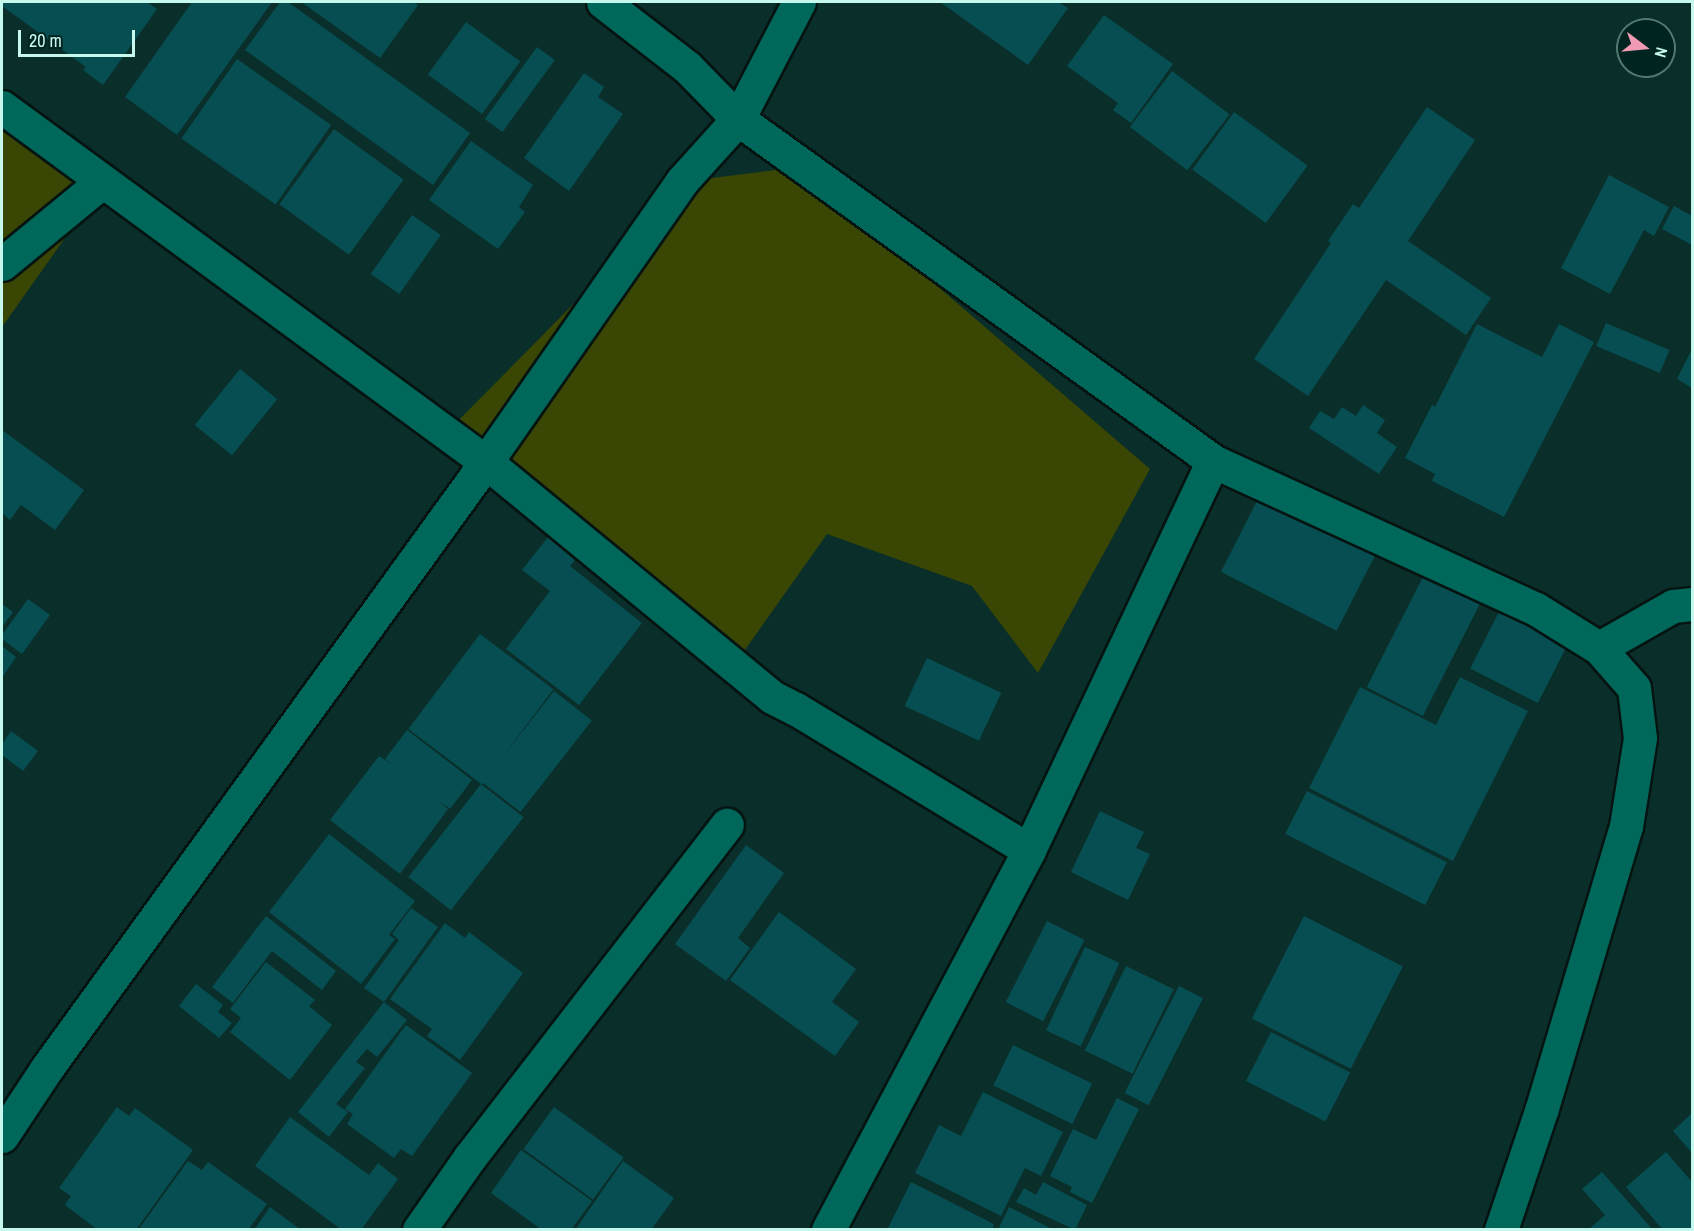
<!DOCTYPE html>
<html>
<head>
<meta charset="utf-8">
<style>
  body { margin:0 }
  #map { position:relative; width:1694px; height:1231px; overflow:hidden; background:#0a2e29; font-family:"Archivo Narrow",sans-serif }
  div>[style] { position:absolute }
  .green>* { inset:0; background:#3a4603 }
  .building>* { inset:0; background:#074e52; transform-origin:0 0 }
  .roads { filter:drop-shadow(2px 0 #061411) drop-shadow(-2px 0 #061411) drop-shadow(0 2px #061411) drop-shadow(0 -2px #061411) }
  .minor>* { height:33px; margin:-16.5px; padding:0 16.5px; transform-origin:16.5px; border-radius:16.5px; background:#00685b }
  span { translate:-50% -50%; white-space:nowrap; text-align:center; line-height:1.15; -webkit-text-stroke:4.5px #00241f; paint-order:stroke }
  .frame { position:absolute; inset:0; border:3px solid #c6f8ed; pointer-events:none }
  .north { position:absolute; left:1616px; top:18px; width:60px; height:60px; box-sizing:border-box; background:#00241f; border:2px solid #4f7971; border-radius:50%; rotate:106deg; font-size:16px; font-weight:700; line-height:24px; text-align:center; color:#c6f8ed }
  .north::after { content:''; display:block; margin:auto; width:21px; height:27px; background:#f19ab4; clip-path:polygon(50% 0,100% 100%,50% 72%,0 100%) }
  .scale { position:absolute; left:18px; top:30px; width:117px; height:27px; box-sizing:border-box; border:3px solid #c6f8ed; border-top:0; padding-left:8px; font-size:18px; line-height:21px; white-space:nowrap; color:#c6f8ed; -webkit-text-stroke:4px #00241f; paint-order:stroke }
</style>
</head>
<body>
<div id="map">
  <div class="green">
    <div style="clip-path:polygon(2px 100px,106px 180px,2px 327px)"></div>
    <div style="clip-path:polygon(799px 167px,1150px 469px,1038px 673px,972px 586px,827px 534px,742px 654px,446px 433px,696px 180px)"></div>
  </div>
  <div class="building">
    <div style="clip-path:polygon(2px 2px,147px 2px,157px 9px,103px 85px,83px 70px,86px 67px,2px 6px)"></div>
    <div style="clip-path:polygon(192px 2px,272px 2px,177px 135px,125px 97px)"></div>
    <div style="clip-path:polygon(280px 2px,288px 2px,470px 133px,433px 185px,245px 50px)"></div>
    <div style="clip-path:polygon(301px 2px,413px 2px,418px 5px,380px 58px)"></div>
    <div style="clip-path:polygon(940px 2px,1058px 2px,1068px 8px,1028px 65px)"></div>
    <div style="clip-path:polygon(1104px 15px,1173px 64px,1131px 123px,1113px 110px,1118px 103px,1067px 66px)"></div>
    <div style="left:466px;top:22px;width:67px;height:65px;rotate:36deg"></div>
    <div style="left:537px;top:47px;width:22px;height:89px;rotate:36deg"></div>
    <div style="left:237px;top:59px;width:115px;height:97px;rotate:35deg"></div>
    <div style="left:1172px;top:71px;width:72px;height:70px;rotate:37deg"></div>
    <div style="clip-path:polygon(584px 73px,604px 87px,598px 97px,623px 114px,569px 191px,524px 158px)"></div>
    <div style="clip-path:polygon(1427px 107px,1475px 140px,1408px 241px,1491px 298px,1466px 335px,1386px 280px,1308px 396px,1254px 359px,1331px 243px,1328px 241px,1353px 204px,1359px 208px)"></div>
    <div style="left:1234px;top:112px;width:91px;height:71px;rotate:36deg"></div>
    <div style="left:334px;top:129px;width:86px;height:93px;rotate:36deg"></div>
    <div style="clip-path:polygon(471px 141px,533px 185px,519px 207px,525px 212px,498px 249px,429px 200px)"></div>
    <div style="clip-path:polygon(1609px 175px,1669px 207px,1654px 236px,1644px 230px,1610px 294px,1561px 268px)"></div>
    <div style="clip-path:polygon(1674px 206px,1692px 216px,1692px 245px,1662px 229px)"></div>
    <div style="left:412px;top:215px;width:35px;height:72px;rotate:35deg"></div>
    <div style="left:1606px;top:323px;width:69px;height:25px;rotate:23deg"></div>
    <div style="clip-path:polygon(1477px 324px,1542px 357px,1559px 324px,1594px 342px,1504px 517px,1432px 481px,1435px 474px,1405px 458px,1432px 405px,1435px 407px)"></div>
    <div style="clip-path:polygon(1692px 349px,1692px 388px,1677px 379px)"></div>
    <div style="left:240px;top:369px;width:48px;height:72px;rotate:39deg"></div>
    <div style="clip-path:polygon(1363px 405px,1385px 420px,1377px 433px,1397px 447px,1379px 474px,1309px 428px,1320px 411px,1334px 419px,1342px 407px,1356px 416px)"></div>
    <div style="clip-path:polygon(2px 430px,84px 490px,55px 530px,21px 505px,10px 520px,2px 513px)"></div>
    <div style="left:1259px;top:497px;width:130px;height:84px;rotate:27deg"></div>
    <div style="clip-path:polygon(548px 537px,576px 559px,570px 566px,642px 623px,579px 705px,506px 649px,550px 591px,522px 570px)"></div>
    <div style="left:1428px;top:567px;width:63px;height:135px;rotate:27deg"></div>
    <div style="clip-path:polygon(28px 599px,50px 615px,22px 654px,2px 639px,2px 635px)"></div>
    <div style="clip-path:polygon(2px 604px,13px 612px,2px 627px)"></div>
    <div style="left:1501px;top:608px;width:76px;height:68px;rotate:27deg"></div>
    <div style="left:480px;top:634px;width:92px;height:119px;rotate:37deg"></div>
    <div style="clip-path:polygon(2px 646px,16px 657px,2px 678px)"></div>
    <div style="left:927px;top:658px;width:82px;height:53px;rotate:25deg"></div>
    <div style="clip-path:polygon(1460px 677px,1528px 711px,1453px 861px,1309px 788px,1360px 687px,1436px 725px)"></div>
    <div style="left:554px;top:691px;width:48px;height:116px;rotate:38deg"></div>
    <div style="clip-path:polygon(407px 730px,472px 780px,450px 809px,437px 800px,448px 809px,400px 874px,330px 820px,379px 756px,393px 765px,385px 759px)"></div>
    <div style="clip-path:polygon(11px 731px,38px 751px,23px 771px,2px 755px,2px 744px)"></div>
    <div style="left:481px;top:784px;width:54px;height:118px;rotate:38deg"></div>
    <div style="left:1307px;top:791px;width:157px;height:48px;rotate:27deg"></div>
    <div style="clip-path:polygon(1100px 811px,1144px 832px,1136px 848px,1150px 854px,1128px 900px,1071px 872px)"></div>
    <div style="clip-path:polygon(329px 834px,415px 901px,389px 935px,395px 939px,361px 984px,269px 912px)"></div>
    <div style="clip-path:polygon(746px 845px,784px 873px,738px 938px,750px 948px,726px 981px,675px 944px)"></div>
    <div style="clip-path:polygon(411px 908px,438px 927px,384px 1002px,364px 988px,399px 940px,392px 934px)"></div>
    <div style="clip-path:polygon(779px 912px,856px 969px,832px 1002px,859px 1022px,835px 1056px,730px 980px)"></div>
    <div style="clip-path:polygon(266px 916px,336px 971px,322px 990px,272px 951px,233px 1003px,212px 987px)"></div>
    <div style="left:1304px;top:916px;width:111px;height:115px;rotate:27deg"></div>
    <div style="left:1047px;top:921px;width:42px;height:91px;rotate:27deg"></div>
    <div style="clip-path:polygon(445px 923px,465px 938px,469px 932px,523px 973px,460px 1060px,427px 1036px,432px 1029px,390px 999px)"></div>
    <div style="left:1085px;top:947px;width:38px;height:92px;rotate:25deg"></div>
    <div style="clip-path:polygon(266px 962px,315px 1000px,309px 1006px,332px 1025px,290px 1080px,230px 1032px,241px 1018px,230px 1009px)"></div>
    <div style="left:1126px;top:966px;width:53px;height:94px;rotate:26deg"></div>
    <div style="clip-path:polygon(196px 984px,223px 1005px,218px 1012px,232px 1023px,219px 1038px,179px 1006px)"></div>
    <div style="left:1179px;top:986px;width:27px;height:120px;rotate:27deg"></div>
    <div style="clip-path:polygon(384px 1002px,407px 1020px,377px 1057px,367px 1049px,356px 1062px,365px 1068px,336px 1104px,348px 1112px,329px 1137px,298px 1112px)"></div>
    <div style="clip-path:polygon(406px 1025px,472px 1073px,412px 1156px,401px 1149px,394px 1158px,347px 1124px,353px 1114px,345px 1109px)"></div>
    <div style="left:1271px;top:1032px;width:89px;height:55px;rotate:27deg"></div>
    <div style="left:1013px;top:1045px;width:88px;height:45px;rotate:26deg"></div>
    <div style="clip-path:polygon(983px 1092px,1063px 1132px,1041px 1176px,1025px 1168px,1001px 1216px,915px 1173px,939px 1125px,961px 1136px)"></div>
    <div style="clip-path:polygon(1117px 1098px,1139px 1109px,1092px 1203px,1070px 1192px,1072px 1187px,1050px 1176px,1073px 1129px,1096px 1140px)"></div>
    <div style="clip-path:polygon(117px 1107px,129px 1116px,135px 1108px,193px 1150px,136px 1230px,98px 1230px,65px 1205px,71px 1196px,59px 1188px)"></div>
    <div style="left:554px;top:1107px;width:86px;height:52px;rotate:36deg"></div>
    <div style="clip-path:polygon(1692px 1113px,1692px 1153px,1673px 1131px)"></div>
    <div style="clip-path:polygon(290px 1117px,369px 1175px,378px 1163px,398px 1179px,361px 1230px,342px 1230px,255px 1166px)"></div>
    <div style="clip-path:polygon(521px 1150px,592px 1201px,571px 1230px,542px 1230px,491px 1193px)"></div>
    <div style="clip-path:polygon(1666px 1152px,1692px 1182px,1692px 1230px,1663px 1230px,1626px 1187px)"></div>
    <div style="clip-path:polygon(188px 1161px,202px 1170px,208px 1162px,267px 1204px,248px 1230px,138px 1230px)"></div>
    <div style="clip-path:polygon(623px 1161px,674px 1198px,651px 1230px,575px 1230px)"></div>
    <div style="clip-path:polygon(1602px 1172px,1653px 1230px,1588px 1230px,1605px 1215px,1582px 1189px)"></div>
    <div style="clip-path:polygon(911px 1182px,994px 1224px,992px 1230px,887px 1230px)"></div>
    <div style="clip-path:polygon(1043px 1182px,1087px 1205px,1075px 1230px,1016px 1202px,1024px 1188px,1036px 1195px)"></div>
    <div style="clip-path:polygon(270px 1207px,301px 1230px,254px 1230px)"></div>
    <div style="clip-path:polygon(1009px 1207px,1054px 1230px,998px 1230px)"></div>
  </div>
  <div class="roads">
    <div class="minor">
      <div style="left:603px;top:2px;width:106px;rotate:37.7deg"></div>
      <div style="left:687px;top:67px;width:73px;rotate:45.6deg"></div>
      <div style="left:738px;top:119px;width:585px;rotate:35.75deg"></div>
      <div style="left:1213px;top:461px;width:355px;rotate:24.6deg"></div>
      <div style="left:1536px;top:609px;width:74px;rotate:31.8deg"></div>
      <div style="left:1599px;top:648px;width:53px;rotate:48.8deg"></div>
      <div style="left:1634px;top:688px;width:50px;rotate:83.2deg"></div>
      <div style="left:1640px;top:738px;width:89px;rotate:99deg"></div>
      <div style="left:1626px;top:826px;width:297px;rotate:106.6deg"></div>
      <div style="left:1541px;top:1111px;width:126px;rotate:108.6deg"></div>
      <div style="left:2px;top:107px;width:600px;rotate:36.26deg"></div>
      <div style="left:486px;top:462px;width:343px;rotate:-55.1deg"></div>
      <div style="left:682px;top:181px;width:84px;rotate:-47.9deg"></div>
      <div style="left:738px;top:119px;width:132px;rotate:-62.5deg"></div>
      <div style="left:2px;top:264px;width:129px;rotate:-39.4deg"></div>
      <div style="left:1599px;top:648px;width:85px;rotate:-29.6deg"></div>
      <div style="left:1673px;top:606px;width:19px;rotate:-6deg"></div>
      <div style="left:2px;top:1136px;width:82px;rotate:-56.5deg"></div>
      <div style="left:47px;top:1068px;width:748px;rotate:-54.08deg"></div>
      <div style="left:486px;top:462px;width:370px;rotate:39.4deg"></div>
      <div style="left:772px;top:697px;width:27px;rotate:27deg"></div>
      <div style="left:796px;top:709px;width:272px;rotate:31.2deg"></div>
      <div style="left:419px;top:1230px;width:89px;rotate:-55.1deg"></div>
      <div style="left:470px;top:1157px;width:420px;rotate:-52.3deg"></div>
      <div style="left:828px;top:1230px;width:430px;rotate:-62.1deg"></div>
      <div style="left:1029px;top:850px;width:430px;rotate:-64.7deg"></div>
    </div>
  </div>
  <div class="frame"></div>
  <div class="north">N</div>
  <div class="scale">20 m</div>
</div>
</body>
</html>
